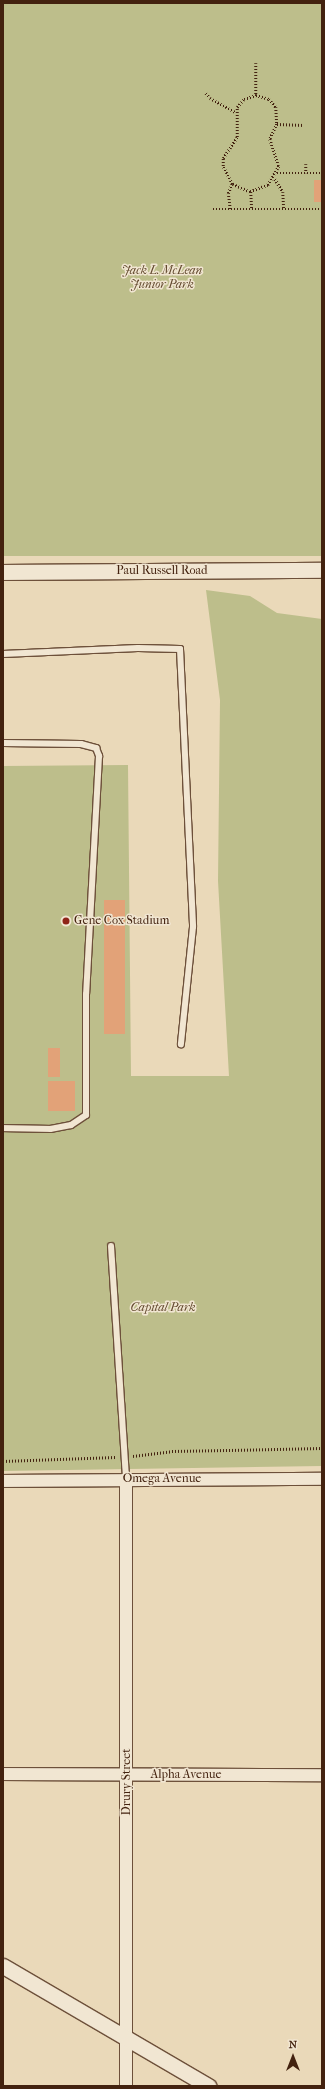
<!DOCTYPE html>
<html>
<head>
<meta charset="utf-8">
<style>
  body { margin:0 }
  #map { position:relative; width:325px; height:2089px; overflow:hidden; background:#ead9b9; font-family:"IM FELL French Canon",serif }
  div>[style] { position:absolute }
  .green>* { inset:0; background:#bdbe8b; transform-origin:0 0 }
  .building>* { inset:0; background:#e2a278; transform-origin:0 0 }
  .path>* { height:2.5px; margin-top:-1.25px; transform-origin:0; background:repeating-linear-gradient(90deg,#43220f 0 1px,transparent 0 3px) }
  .roads { filter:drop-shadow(1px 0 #6d503a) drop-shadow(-1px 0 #6d503a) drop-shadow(0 1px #6d503a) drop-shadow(0 -1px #6d503a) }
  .service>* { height:6px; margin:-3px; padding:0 3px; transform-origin:3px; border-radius:3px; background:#f1e6d2 }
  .minor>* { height:12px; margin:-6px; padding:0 6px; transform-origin:6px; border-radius:6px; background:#f1e6d2 }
  .tertiary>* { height:15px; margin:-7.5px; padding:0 7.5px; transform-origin:7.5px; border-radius:7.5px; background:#f1e6d2 }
  .dots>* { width:11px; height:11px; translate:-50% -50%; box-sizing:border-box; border:2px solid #f1e6d2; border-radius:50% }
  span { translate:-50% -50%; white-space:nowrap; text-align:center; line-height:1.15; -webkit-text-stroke:3px #f1e6d2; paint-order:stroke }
  .park-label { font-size:12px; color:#62492e; font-style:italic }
  .street-label { font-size:12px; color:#43220f }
  .poi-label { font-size:12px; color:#43220f }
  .left { translate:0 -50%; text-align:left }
  .frame { position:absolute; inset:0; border:4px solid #43220f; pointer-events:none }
  .north { position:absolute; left:273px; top:2037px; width:40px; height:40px; -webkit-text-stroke:3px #f1e6d2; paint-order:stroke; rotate:0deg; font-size:11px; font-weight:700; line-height:16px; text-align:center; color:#43220f }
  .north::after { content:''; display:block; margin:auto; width:14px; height:18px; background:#43220f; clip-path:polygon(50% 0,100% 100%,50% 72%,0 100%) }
</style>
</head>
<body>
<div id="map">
  <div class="green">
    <div style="left:3px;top:3px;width:319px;height:553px"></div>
    <div style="clip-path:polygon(206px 590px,250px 596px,277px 613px,322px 619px,322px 1466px,3px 1471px,3px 766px,128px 765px,131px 1076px,229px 1076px,218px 881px,220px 700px)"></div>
  </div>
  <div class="building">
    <div style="left:314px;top:180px;width:8px;height:22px"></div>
    <div style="left:104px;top:900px;width:21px;height:134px"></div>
    <div style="left:48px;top:1048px;width:12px;height:29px"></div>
    <div style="left:48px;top:1081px;width:27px;height:30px"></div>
  </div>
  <div class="path">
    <div style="left:256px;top:63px;width:32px;rotate:90deg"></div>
    <div style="left:206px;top:93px;width:6px;rotate:51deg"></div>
    <div style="left:210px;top:98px;width:29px;rotate:29deg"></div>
    <div style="left:256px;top:95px;width:14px;rotate:17deg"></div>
    <div style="left:269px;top:99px;width:11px;rotate:49deg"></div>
    <div style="left:276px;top:107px;width:17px;rotate:87deg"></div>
    <div style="left:277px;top:124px;width:17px;rotate:115deg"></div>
    <div style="left:270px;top:139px;width:28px;rotate:72deg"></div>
    <div style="left:279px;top:166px;width:22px;rotate:120deg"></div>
    <div style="left:268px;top:185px;width:19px;rotate:159deg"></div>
    <div style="left:250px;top:192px;width:20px;rotate:-156deg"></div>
    <div style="left:232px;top:184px;width:20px;rotate:-117deg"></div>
    <div style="left:223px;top:166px;width:8px;rotate:-90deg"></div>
    <div style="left:223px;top:158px;width:25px;rotate:-56deg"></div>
    <div style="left:237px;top:137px;width:30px;rotate:-90deg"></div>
    <div style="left:237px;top:107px;width:11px;rotate:-49deg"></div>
    <div style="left:244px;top:99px;width:13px;rotate:-18deg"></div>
    <div style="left:277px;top:124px;width:27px;rotate:2deg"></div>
    <div style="left:306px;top:164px;width:9px;rotate:90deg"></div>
    <div style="left:277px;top:173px;width:45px"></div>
    <div style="left:275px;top:179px;width:15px;rotate:58deg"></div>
    <div style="left:283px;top:192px;width:17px;rotate:87deg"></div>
    <div style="left:251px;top:192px;width:17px;rotate:87deg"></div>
    <div style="left:213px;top:209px;width:109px"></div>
    <div style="left:230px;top:209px;width:16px;rotate:-97deg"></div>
    <div style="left:228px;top:193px;width:10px;rotate:-66deg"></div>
    <div style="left:133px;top:1456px;width:39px;rotate:-7deg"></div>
    <div style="left:172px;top:1451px;width:150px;rotate:-1.1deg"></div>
    <div style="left:3px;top:1461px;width:113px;rotate:-2deg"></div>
  </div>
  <div class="roads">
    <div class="service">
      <div style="left:3px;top:654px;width:135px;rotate:-2.5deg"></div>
      <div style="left:138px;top:648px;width:42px;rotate:1.4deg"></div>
      <div style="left:180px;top:649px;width:278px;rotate:87.3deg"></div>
      <div style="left:193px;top:927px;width:118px;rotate:95.9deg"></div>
      <div style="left:3px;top:743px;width:78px;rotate:0.7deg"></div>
      <div style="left:81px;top:744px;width:16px;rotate:15deg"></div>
      <div style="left:96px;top:748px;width:9px;rotate:69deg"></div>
      <div style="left:99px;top:756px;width:238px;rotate:93.1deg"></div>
      <div style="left:86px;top:994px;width:121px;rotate:90deg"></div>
      <div style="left:86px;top:1115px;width:18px;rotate:146deg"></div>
      <div style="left:71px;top:1125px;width:21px;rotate:169deg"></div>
      <div style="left:50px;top:1129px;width:47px;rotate:-178.8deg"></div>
      <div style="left:111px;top:1246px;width:233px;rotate:86.3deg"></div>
    </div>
    <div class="minor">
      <div style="left:3px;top:1481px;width:319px;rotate:-0.4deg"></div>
      <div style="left:3px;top:1774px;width:319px;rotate:0.2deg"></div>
      <div style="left:126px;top:2086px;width:607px;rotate:-90deg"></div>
    </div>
    <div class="tertiary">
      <div style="left:3px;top:572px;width:319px;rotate:-0.4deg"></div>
      <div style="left:3px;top:1966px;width:238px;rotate:30.3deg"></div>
    </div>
  </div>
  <div class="dots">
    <div style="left:66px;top:921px;background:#8f2418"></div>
  </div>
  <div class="park-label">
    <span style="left:162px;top:278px">Jack L. McLean<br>Junior Park</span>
    <span style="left:163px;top:1308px">Capital Park</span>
  </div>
  <div class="street-label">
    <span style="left:162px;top:571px">Paul Russell Road</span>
    <span style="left:162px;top:1479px">Omega Avenue</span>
    <span style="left:186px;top:1775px">Alpha Avenue</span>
    <span style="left:127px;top:1782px;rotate:-90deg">Drury Street</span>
  </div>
  <div class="poi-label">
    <span class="left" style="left:74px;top:921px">Gene Cox Stadium</span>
  </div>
  <div class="frame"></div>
  <div class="north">N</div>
</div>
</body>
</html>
